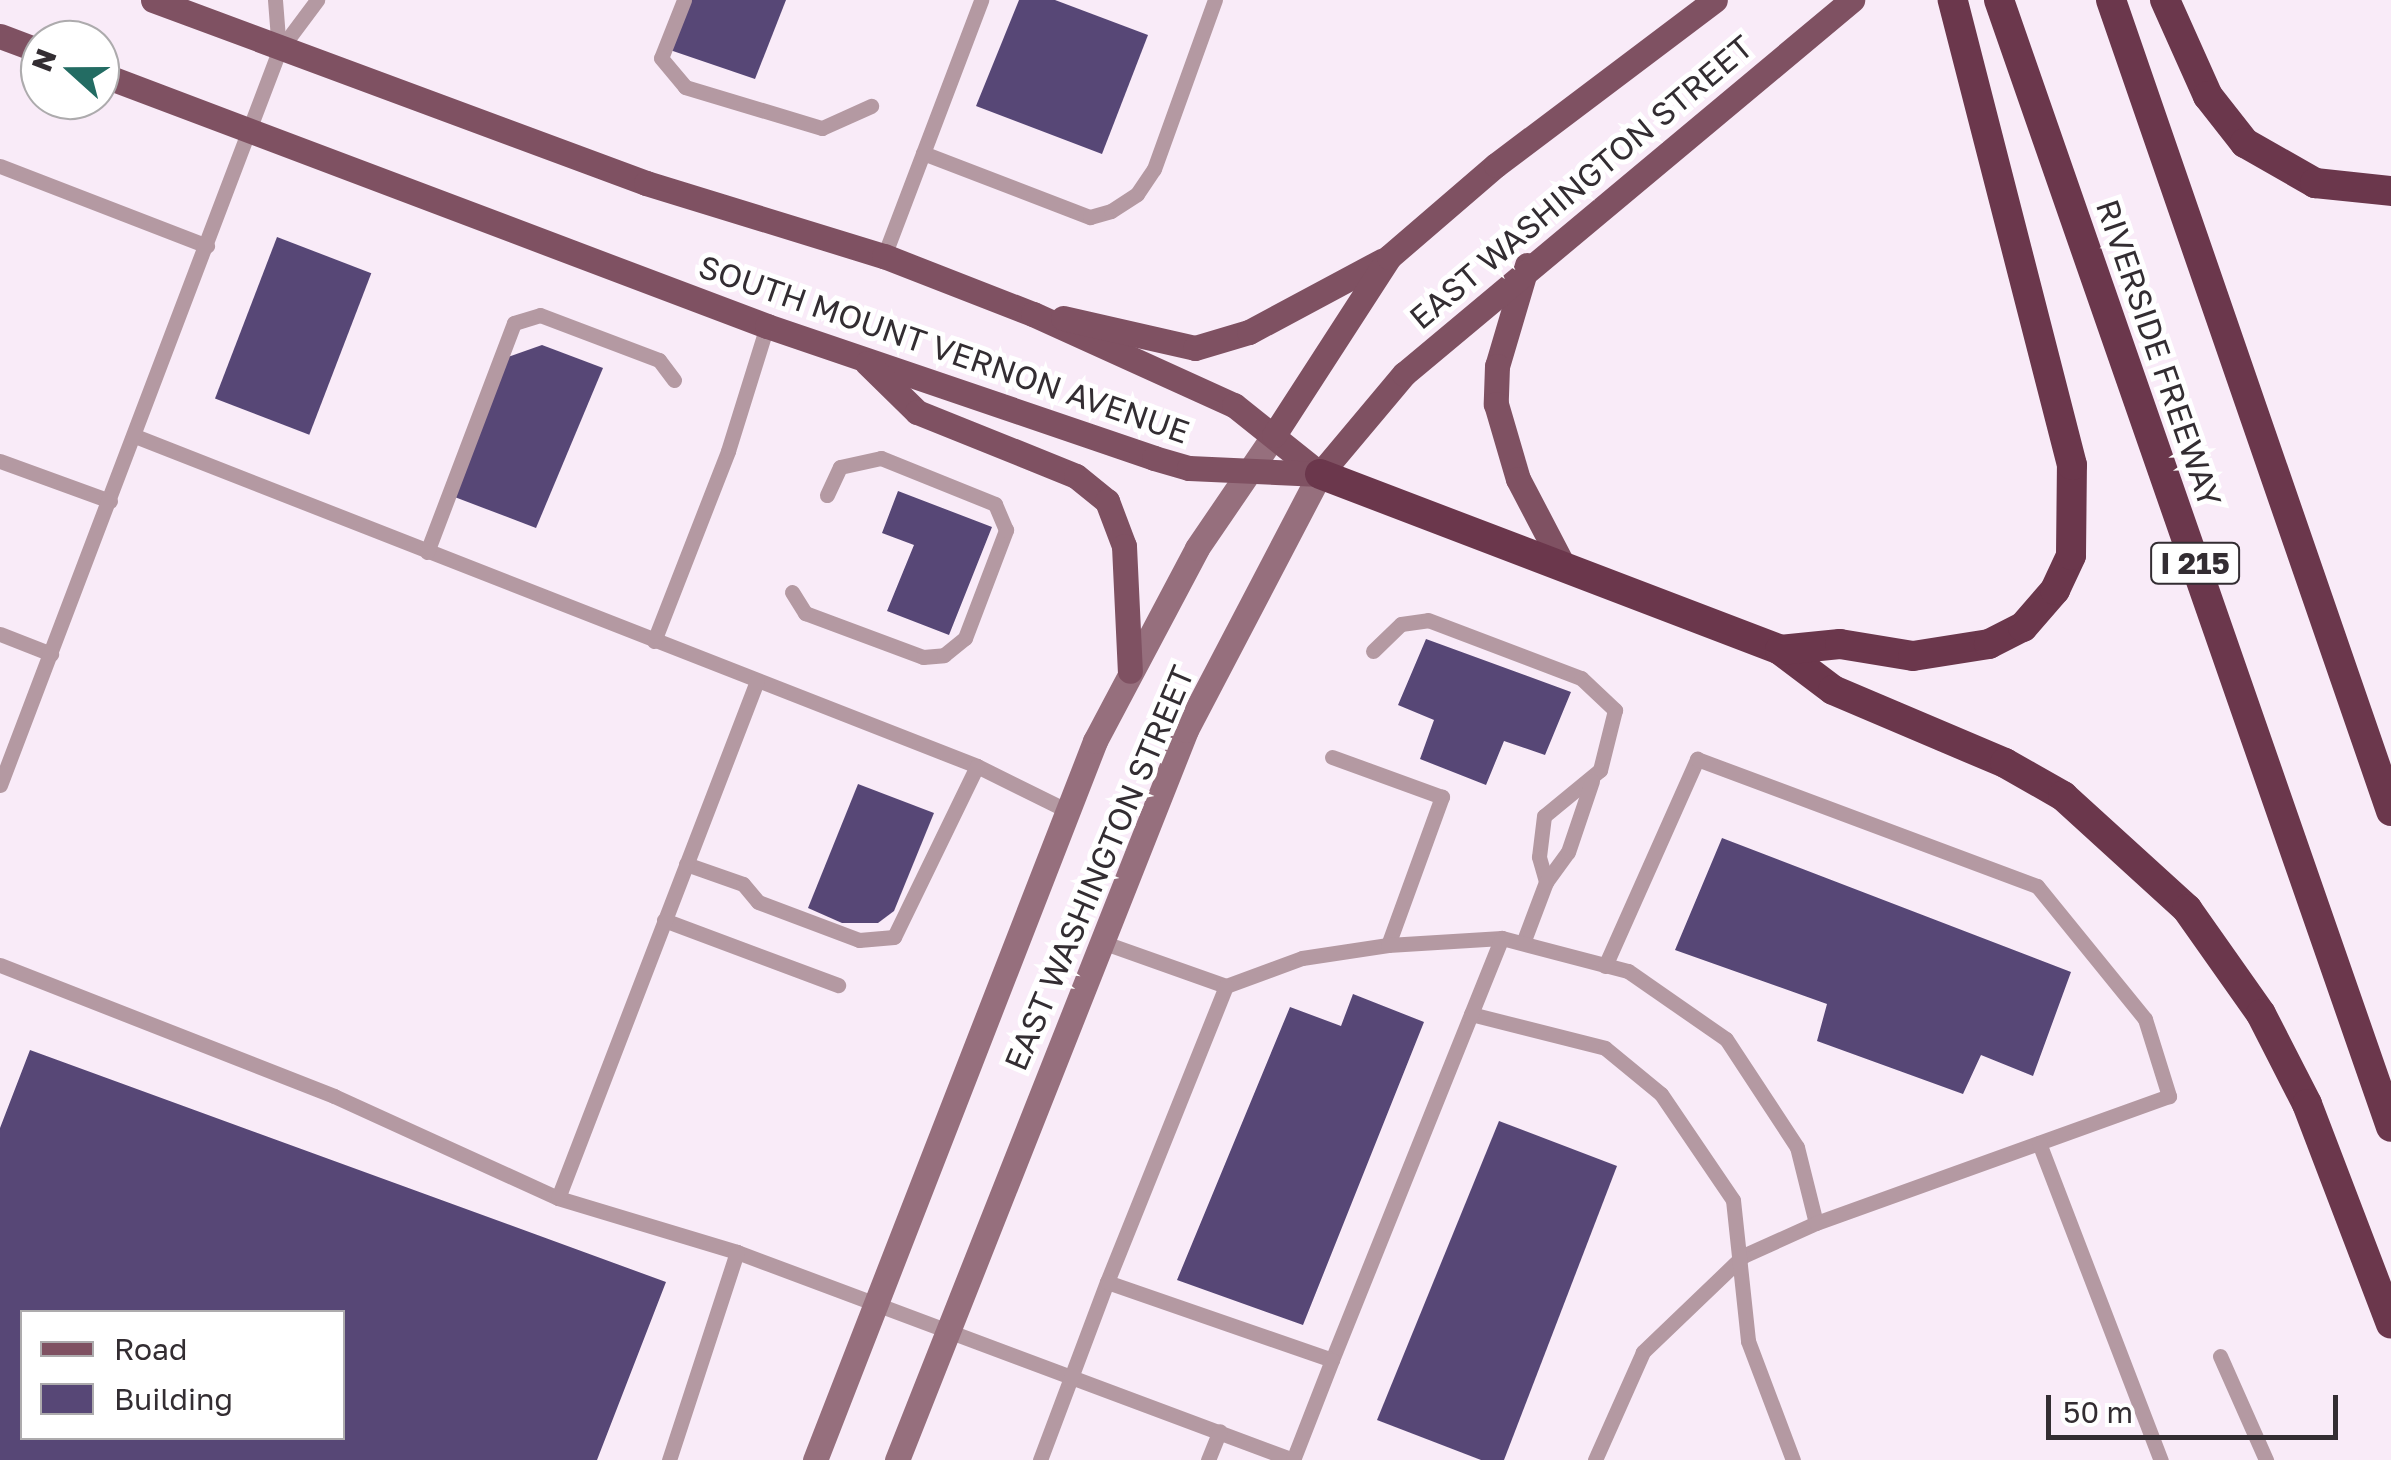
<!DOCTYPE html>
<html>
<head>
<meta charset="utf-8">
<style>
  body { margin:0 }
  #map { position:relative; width:2391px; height:1460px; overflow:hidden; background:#f9ebf8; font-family:"Golos Text",sans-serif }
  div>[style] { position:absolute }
  .building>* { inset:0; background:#574776; transform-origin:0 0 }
  .lane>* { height:15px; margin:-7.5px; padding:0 7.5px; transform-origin:7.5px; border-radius:7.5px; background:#b499a2 }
  .secondary>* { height:25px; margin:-12.5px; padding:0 12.5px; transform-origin:12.5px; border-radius:12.5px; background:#966f7d }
  .primary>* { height:25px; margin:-12.5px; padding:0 12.5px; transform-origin:12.5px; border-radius:12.5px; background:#7f5162 }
  .highway>* { height:30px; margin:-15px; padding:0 15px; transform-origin:15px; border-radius:15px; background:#6b374c }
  span { translate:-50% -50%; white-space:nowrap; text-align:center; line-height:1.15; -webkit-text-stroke:10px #fff; paint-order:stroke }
  .shield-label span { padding:2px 8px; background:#fff; border:2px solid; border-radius:8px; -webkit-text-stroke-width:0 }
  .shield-label { font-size:30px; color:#332d32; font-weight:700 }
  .street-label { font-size:32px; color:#332d32 }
  .legend { position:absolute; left:20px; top:1310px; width:325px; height:130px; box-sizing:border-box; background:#fff; border:2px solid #adabad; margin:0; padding:12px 18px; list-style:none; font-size:30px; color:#332d32 }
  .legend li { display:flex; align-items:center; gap:20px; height:50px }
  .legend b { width:50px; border:2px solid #adabad }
  .north { position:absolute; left:20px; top:20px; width:100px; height:100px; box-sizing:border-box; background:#fff; border:2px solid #adabad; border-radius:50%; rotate:291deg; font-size:28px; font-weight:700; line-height:40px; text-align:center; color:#332d32 }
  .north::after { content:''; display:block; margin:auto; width:35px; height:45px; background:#236c63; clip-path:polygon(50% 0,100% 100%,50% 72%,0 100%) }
  .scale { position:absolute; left:2046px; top:1395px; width:292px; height:45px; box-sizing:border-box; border:5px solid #332d32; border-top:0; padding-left:12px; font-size:30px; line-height:35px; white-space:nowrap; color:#332d32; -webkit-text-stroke:8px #fff; paint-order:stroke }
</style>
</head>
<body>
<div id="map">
  <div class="building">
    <div style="clip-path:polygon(687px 0,786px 0,755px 79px,667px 49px)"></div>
    <div style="clip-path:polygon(1019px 0,1055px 0,1148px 35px,1102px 154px,976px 106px)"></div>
    <div style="left:277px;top:237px;width:101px;height:173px;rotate:21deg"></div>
    <div style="clip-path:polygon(542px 345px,603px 368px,536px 528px,452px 496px,505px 358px)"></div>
    <div style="clip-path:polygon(898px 491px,992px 527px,949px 635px,887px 611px,914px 545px,882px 533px)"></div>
    <div style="clip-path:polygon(1426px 639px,1571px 692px,1545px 755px,1504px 741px,1486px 785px,1420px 759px,1434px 720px,1398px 705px)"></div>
    <div style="clip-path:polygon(858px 784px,934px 813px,894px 911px,878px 923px,842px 923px,808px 908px)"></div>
    <div style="clip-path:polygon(1722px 838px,2071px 972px,2033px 1076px,1981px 1055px,1963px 1094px,1817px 1041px,1827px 1004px,1675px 950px)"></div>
    <div style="clip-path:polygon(1353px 994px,1424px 1022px,1303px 1325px,1177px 1280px,1290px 1007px,1341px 1026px)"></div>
    <div style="clip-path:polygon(evenodd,30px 1050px,666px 1282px,597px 1460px,0 1460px,0 1128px,30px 1050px,22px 1312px,342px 1312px,342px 1438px,22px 1438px,22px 1312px)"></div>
    <div style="clip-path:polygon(1499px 1121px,1617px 1166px,1504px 1460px,1481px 1460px,1377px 1420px)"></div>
  </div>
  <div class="lane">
    <div style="left:275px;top:0;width:51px;rotate:85.5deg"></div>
    <div style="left:684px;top:0;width:62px;rotate:111.6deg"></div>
    <div style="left:661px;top:58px;width:38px;rotate:50deg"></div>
    <div style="left:685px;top:87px;width:143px;rotate:16.7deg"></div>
    <div style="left:822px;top:128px;width:54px;rotate:-24.2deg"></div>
    <div style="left:923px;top:153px;width:179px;rotate:21deg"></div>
    <div style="left:1090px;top:217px;width:22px;rotate:-16deg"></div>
    <div style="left:1111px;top:211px;width:31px;rotate:-33deg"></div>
    <div style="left:1137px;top:194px;width:30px;rotate:-56deg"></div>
    <div style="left:1154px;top:169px;width:180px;rotate:-70.2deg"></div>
    <div style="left:0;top:166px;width:222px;rotate:21.1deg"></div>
    <div style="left:884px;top:256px;width:274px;rotate:-69.2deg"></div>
    <div style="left:135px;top:436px;width:904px;rotate:21.4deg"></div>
    <div style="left:977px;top:766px;width:102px;rotate:26.3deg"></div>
    <div style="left:0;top:461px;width:117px;rotate:20deg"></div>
    <div style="left:427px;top:552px;width:245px;rotate:-69.2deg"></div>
    <div style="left:514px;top:323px;width:27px;rotate:-17deg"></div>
    <div style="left:540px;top:315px;width:127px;rotate:20.7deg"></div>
    <div style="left:659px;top:360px;width:25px;rotate:53deg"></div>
    <div style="left:792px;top:592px;width:25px;rotate:58deg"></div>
    <div style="left:805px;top:613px;width:126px;rotate:20.4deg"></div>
    <div style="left:923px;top:657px;width:21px;rotate:-5deg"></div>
    <div style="left:944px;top:655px;width:27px;rotate:-39deg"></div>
    <div style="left:965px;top:638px;width:116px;rotate:-69.2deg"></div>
    <div style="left:1006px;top:530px;width:28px;rotate:-113deg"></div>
    <div style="left:995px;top:504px;width:123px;rotate:-158deg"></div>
    <div style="left:881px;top:458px;width:42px;rotate:167.6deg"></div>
    <div style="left:840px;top:467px;width:31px;rotate:115deg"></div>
    <div style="left:0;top:634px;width:55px;rotate:21.4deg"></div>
    <div style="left:654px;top:641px;width:204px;rotate:-68.7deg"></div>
    <div style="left:728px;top:451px;width:131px;rotate:-72.7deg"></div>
    <div style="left:1373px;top:651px;width:39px;rotate:-44deg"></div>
    <div style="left:1401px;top:624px;width:27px;rotate:-8deg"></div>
    <div style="left:1428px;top:620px;width:164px;rotate:20.8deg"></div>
    <div style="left:1581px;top:678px;width:47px;rotate:43.3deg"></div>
    <div style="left:1615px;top:710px;width:62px;rotate:104deg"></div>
    <div style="left:1600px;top:770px;width:72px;rotate:140.6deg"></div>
    <div style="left:1544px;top:816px;width:41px;rotate:97deg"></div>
    <div style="left:1539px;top:857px;width:26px;rotate:74deg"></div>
    <div style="left:1546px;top:882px;width:65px;rotate:110.7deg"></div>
    <div style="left:0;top:785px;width:785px;rotate:-69.19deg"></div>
    <div style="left:279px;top:51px;width:64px;rotate:-53.3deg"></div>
    <div style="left:686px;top:864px;width:60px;rotate:19.3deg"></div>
    <div style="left:743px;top:884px;width:23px;rotate:50deg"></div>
    <div style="left:758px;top:902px;width:108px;rotate:20.6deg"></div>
    <div style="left:859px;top:940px;width:35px;rotate:-5deg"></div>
    <div style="left:894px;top:937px;width:190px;rotate:-64.1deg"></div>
    <div style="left:1546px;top:882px;width:37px;rotate:-54deg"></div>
    <div style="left:1568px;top:852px;width:75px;rotate:-71.3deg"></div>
    <div style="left:664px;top:920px;width:186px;rotate:20.5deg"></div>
    <div style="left:1099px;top:941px;width:135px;rotate:19.5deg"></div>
    <div style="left:1226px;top:986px;width:81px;rotate:-20.2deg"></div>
    <div style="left:1302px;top:958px;width:87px;rotate:-8.6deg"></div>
    <div style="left:1388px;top:945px;width:158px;rotate:-70deg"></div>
    <div style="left:1442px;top:797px;width:117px;rotate:-160deg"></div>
    <div style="left:1388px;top:945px;width:114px;rotate:-3.5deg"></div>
    <div style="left:1502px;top:938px;width:130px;rotate:14.7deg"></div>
    <div style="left:1628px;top:971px;width:119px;rotate:34.8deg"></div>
    <div style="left:1726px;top:1039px;width:129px;rotate:56.7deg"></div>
    <div style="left:1797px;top:1147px;width:78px;rotate:76deg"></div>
    <div style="left:1816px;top:1223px;width:80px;rotate:155.7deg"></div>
    <div style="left:1743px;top:1256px;width:139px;rotate:136.2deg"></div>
    <div style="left:1643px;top:1352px;width:118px;rotate:114deg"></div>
    <div style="left:0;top:965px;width:359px;rotate:21.4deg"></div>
    <div style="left:334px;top:1096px;width:246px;rotate:24.5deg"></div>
    <div style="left:558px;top:1198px;width:187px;rotate:16.8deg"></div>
    <div style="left:737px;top:1252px;width:594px;rotate:20.51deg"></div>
    <div style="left:1605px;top:966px;width:227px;rotate:-66deg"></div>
    <div style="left:1697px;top:759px;width:363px;rotate:20.5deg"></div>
    <div style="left:2037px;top:886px;width:171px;rotate:50.9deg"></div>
    <div style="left:2145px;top:1019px;width:81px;rotate:72.7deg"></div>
    <div style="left:2169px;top:1096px;width:375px;rotate:160.2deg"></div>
    <div style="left:1471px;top:1014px;width:138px;rotate:14.2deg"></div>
    <div style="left:1605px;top:1048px;width:72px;rotate:39.4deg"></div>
    <div style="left:1661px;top:1094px;width:128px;rotate:55.8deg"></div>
    <div style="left:1733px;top:1200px;width:142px;rotate:83.9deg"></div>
    <div style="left:1748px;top:1341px;width:127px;rotate:69.3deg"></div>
    <div style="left:2039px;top:1143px;width:340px;rotate:69deg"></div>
    <div style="left:558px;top:1198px;width:554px;rotate:-68.95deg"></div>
    <div style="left:1107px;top:1282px;width:319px;rotate:-68.1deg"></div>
    <div style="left:2220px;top:1356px;width:114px;rotate:66.1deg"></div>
    <div style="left:1332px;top:1360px;width:455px;rotate:-68.1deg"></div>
    <div style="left:669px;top:1460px;width:219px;rotate:-71.9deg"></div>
    <div style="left:1040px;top:1460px;width:190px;rotate:-69.4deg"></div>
    <div style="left:1107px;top:1282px;width:238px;rotate:19.1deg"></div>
    <div style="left:1332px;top:1360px;width:107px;rotate:111.3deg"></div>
    <div style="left:1208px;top:1460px;width:31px;rotate:-68deg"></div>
  </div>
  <div class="secondary">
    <div style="left:815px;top:1460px;width:772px;rotate:-68.72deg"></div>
    <div style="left:1095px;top:741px;width:218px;rotate:-62.1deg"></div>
    <div style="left:1197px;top:548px;width:137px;rotate:-55.7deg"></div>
    <div style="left:897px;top:1460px;width:785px;rotate:-68.4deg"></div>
    <div style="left:1186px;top:730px;width:289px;rotate:-62.4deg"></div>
  </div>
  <div class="primary">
    <div style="left:153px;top:0;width:526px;rotate:20.36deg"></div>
    <div style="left:646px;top:183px;width:249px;rotate:17.1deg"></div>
    <div style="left:884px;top:256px;width:160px;rotate:21.3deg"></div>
    <div style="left:1033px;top:314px;width:221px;rotate:24.4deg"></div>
    <div style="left:1234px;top:405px;width:110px;rotate:38.7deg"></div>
    <div style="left:0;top:36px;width:43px;rotate:20.6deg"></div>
    <div style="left:100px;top:74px;width:713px;rotate:20.7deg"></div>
    <div style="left:767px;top:326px;width:409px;rotate:18.8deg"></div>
    <div style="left:1154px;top:458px;width:36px;rotate:16deg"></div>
    <div style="left:1189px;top:468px;width:131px;rotate:2.6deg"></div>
    <div style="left:1527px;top:265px;width:105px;rotate:106.5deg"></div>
    <div style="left:1497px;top:366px;width:38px;rotate:92deg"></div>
    <div style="left:1496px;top:404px;width:78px;rotate:73.7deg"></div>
    <div style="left:1518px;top:479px;width:97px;rotate:62.4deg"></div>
    <div style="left:1063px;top:318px;width:135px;rotate:12.8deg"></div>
    <div style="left:1195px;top:348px;width:56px;rotate:-16.5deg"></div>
    <div style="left:1249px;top:332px;width:152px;rotate:-28.2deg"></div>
    <div style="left:867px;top:363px;width:70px;rotate:44.4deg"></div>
    <div style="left:917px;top:412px;width:171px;rotate:21.9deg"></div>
    <div style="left:1076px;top:476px;width:40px;rotate:39deg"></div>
    <div style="left:1107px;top:501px;width:48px;rotate:69.3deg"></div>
    <div style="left:1124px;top:546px;width:125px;rotate:87.3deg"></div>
    <div style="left:1274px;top:435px;width:212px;rotate:-57.1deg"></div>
    <div style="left:1389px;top:257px;width:141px;rotate:-40.7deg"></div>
    <div style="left:1496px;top:165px;width:274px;rotate:-37deg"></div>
    <div style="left:1320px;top:474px;width:131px;rotate:-50deg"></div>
    <div style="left:1404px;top:374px;width:584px;rotate:-39.86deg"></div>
  </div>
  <div class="highway">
    <div style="left:1999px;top:0;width:1193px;rotate:70.82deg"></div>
    <div style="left:2111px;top:0;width:858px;rotate:70.95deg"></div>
    <div style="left:2165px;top:0;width:105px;rotate:65.9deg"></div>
    <div style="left:2208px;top:96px;width:60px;rotate:51.8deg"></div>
    <div style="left:2245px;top:143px;width:81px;rotate:29.7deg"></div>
    <div style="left:2315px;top:183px;width:76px;rotate:6deg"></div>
    <div style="left:1320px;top:474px;width:493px;rotate:20.9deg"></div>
    <div style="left:1780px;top:650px;width:66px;rotate:37deg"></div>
    <div style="left:1833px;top:690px;width:187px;rotate:23deg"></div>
    <div style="left:2005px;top:763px;width:67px;rotate:29.6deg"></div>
    <div style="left:2063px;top:796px;width:168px;rotate:42.3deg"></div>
    <div style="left:2187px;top:909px;width:128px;rotate:54.8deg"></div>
    <div style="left:2261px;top:1014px;width:101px;rotate:62.9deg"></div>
    <div style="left:2307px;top:1104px;width:235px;rotate:69.1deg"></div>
    <div style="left:1780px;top:650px;width:60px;rotate:-5.7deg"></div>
    <div style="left:1840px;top:644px;width:74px;rotate:9.3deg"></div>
    <div style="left:1913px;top:656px;width:77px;rotate:-9deg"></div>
    <div style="left:1989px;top:644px;width:38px;rotate:-27deg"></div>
    <div style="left:2023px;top:627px;width:49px;rotate:-49.1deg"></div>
    <div style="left:2055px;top:590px;width:38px;rotate:-65deg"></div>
    <div style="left:2071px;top:555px;width:90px;rotate:-89.4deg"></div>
    <div style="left:2072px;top:465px;width:480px;rotate:-104.4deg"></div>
  </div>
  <div class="shield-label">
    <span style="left:2195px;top:563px">I 215</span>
  </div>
  <div class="street-label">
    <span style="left:1581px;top:182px;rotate:-40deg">EAST WASHINGTON STREET</span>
    <span style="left:944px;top:349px;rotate:19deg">SOUTH MOUNT VERNON AVENUE</span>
    <span style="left:2159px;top:353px;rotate:71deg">RIVERSIDE FREEWAY</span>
    <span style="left:1099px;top:868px;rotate:-67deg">EAST WASHINGTON STREET</span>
  </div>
  <ul class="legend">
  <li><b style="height:12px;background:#7f5162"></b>Road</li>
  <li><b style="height:28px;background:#574776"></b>Building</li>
  </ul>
  <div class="north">N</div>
  <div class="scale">50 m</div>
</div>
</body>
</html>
